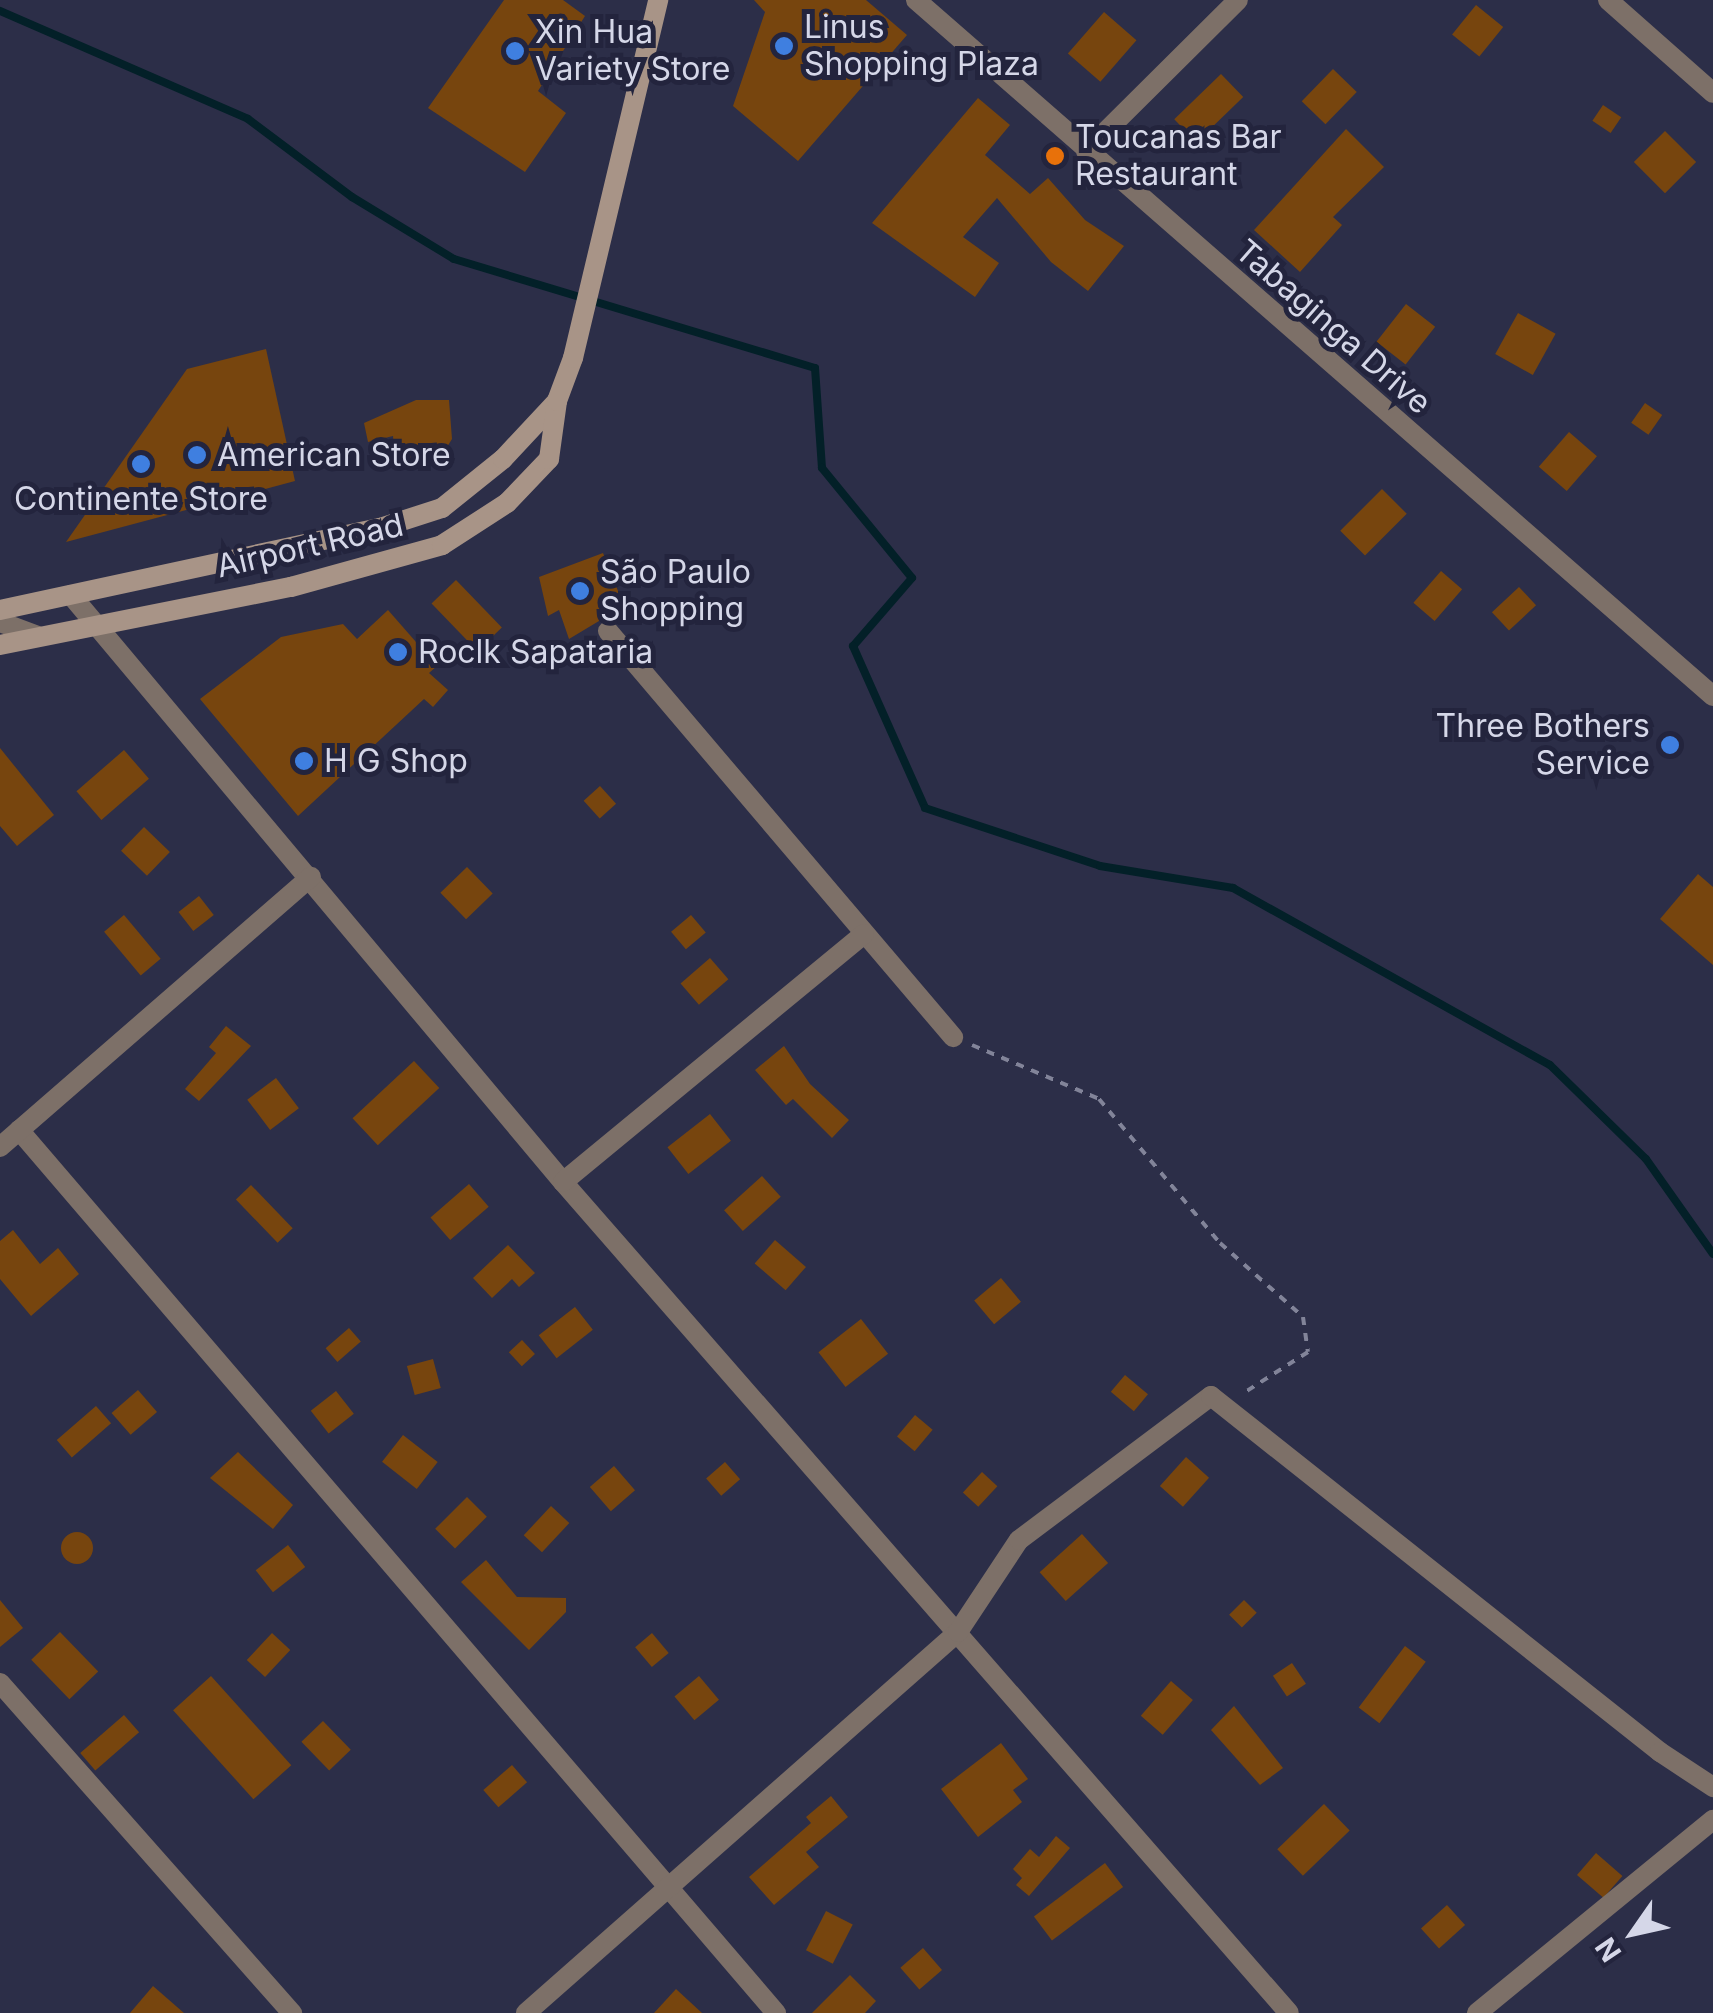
<!DOCTYPE html>
<html>
<head>
<meta charset="utf-8">
<style>
  body { margin:0 }
  #map { position:relative; width:1713px; height:2013px; overflow:hidden; background:#2c2e48; font-family:Inter,sans-serif }
  div>[style] { position:absolute }
  .stream>* { height:8px; margin:-4px; padding:0 4px; transform-origin:4px; border-radius:4px; background:#032028 }
  .building>* { inset:0; background:#77450e; transform-origin:0 0 }
  .round { border-radius:50% }
  .path>* { height:4px; margin-top:-2px; transform-origin:0; background:repeating-linear-gradient(90deg,#828499 0 8px,transparent 0 16px) }
  .street>* { height:20px; margin:-10px; padding:0 10px; transform-origin:10px; border-radius:10px; background:#7d7068 }
  .secondary>* { height:20px; margin:-10px; padding:0 10px; transform-origin:10px; border-radius:10px; background:#a89487 }
  .dots>* { width:28px; height:28px; translate:-50% -50%; box-sizing:border-box; border:5px solid #23243d; border-radius:50% }
  span { translate:-50% -50%; white-space:nowrap; text-align:center; line-height:1.15; -webkit-text-stroke:10px #23243d; paint-order:stroke }
  .poi-label { font-size:32px; color:#d5d7e8 }
  .left { translate:0 -50%; text-align:left }
  .right { translate:-100% -50%; text-align:right }
  .street-label { font-size:32px; color:#d5d7e8 }
  .north { position:absolute; left:1583px; top:1883px; width:100px; height:100px; -webkit-text-stroke:8px #23243d; paint-order:stroke; rotate:236deg; font-size:28px; font-weight:700; line-height:40px; text-align:center; color:#d5d7e8 }
  .north::after { content:''; display:block; margin:auto; width:35px; height:45px; background:#d5d7e8; clip-path:polygon(50% 0,100% 100%,50% 72%,0 100%) }
</style>
</head>
<body>
<div id="map">
  <div class="stream">
    <div style="left:0;top:11px;width:270px;rotate:23.5deg"></div>
    <div style="left:248px;top:119px;width:130px;rotate:36.9deg"></div>
    <div style="left:352px;top:197px;width:119px;rotate:31.3deg"></div>
    <div style="left:454px;top:259px;width:377px;rotate:16.8deg"></div>
    <div style="left:815px;top:368px;width:100px;rotate:86deg"></div>
    <div style="left:822px;top:468px;width:142px;rotate:50.7deg"></div>
    <div style="left:912px;top:578px;width:90px;rotate:130.9deg"></div>
    <div style="left:853px;top:646px;width:177px;rotate:66deg"></div>
    <div style="left:925px;top:808px;width:184px;rotate:18.3deg"></div>
    <div style="left:1100px;top:866px;width:135px;rotate:9.4deg"></div>
    <div style="left:1233px;top:888px;width:363px;rotate:29.2deg"></div>
    <div style="left:1550px;top:1065px;width:134px;rotate:44.4deg"></div>
    <div style="left:1646px;top:1159px;width:116px;rotate:54.8deg"></div>
  </div>
  <div class="building">
    <div style="clip-path:polygon(504px 0,563px 0,585px 16px,538px 91px,566px 113px,525px 172px,428px 108px)"></div>
    <div style="clip-path:polygon(754px 0,866px 0,907px 35px,798px 161px,733px 106px,765px 12px)"></div>
    <div style="left:1476px;top:5px;width:35px;height:38px;rotate:39deg"></div>
    <div style="left:1104px;top:12px;width:43px;height:55px;rotate:41deg"></div>
    <div style="left:1333px;top:69px;width:33px;height:45px;rotate:44deg"></div>
    <div style="left:1221px;top:74px;width:32px;height:65px;rotate:46deg"></div>
    <div style="clip-path:polygon(978px 98px,1010px 125px,985px 155px,1030px 194px,1048px 178px,1085px 220px,1124px 246px,1088px 291px,1051px 262px,997px 198px,963px 237px,999px 263px,975px 297px,872px 223px)"></div>
    <div style="left:1603px;top:105px;width:22px;height:19px;rotate:34deg"></div>
    <div style="clip-path:polygon(1346px 129px,1384px 167px,1333px 217px,1342px 225px,1300px 272px,1254px 230px)"></div>
    <div style="left:1665px;top:131px;width:44px;height:44px;rotate:45deg"></div>
    <div style="left:1406px;top:304px;width:37px;height:48px;rotate:38deg"></div>
    <div style="left:1518px;top:313px;width:43px;height:47px;rotate:29deg"></div>
    <div style="clip-path:polygon(266px 349px,295px 481px,66px 542px,187px 369px)"></div>
    <div style="clip-path:polygon(416px 400px,449px 400px,452px 439px,442px 455px,395px 465px,393px 436px,368px 442px,364px 423px)"></div>
    <div style="left:1645px;top:403px;width:21px;height:24px;rotate:35deg"></div>
    <div style="left:1569px;top:432px;width:37px;height:46px;rotate:41deg"></div>
    <div style="left:1382px;top:489px;width:35px;height:59px;rotate:45deg"></div>
    <div style="clip-path:polygon(603px 553px,624px 606px,569px 639px,559px 610px,548px 616px,539px 577px)"></div>
    <div style="left:1441px;top:571px;width:28px;height:42px;rotate:41deg"></div>
    <div style="left:456px;top:580px;width:66px;height:34px;rotate:46deg"></div>
    <div style="left:1519px;top:587px;width:25px;height:37px;rotate:47deg"></div>
    <div style="clip-path:polygon(388px 610px,437px 666px,429px 673px,448px 690px,433px 707px,424px 699px,298px 816px,200px 699px,281px 637px,343px 624px,357px 639px)"></div>
    <div style="clip-path:polygon(0 748px,54px 815px,17px 846px,0 826px)"></div>
    <div style="left:124px;top:750px;width:38px;height:63px;rotate:49deg"></div>
    <div style="left:600px;top:786px;width:24px;height:22px;rotate:48deg"></div>
    <div style="left:144px;top:827px;width:36px;height:33px;rotate:44deg"></div>
    <div style="left:467px;top:867px;width:37px;height:37px;rotate:46deg"></div>
    <div style="clip-path:polygon(1698px 874px,1713px 887px,1713px 965px,1660px 919px)"></div>
    <div style="left:199px;top:896px;width:24px;height:26px;rotate:52deg"></div>
    <div style="left:124px;top:915px;width:57px;height:26px;rotate:50deg"></div>
    <div style="left:691px;top:915px;width:23px;height:26px;rotate:50deg"></div>
    <div style="left:710px;top:958px;width:28px;height:39px;rotate:49deg"></div>
    <div style="clip-path:polygon(226px 1026px,251px 1046px,199px 1101px,185px 1089px,216px 1053px,209px 1047px)"></div>
    <div style="clip-path:polygon(784px 1046px,810px 1084px,849px 1120px,832px 1138px,793px 1099px,786px 1105px,755px 1070px)"></div>
    <div style="left:414px;top:1061px;width:37px;height:84px;rotate:47deg"></div>
    <div style="left:276px;top:1078px;width:38px;height:36px;rotate:53deg"></div>
    <div style="left:710px;top:1114px;width:34px;height:54px;rotate:52deg"></div>
    <div style="left:762px;top:1176px;width:28px;height:51px;rotate:48deg"></div>
    <div style="left:469px;top:1184px;width:30px;height:51px;rotate:49deg"></div>
    <div style="left:251px;top:1185px;width:60px;height:21px;rotate:46deg"></div>
    <div style="clip-path:polygon(13px 1230px,40px 1264px,58px 1248px,79px 1274px,31px 1316px,0 1279px,0 1241px)"></div>
    <div style="left:775px;top:1240px;width:41px;height:31px;rotate:41deg"></div>
    <div style="clip-path:polygon(508px 1245px,535px 1273px,519px 1287px,512px 1279px,492px 1298px,473px 1278px)"></div>
    <div style="left:1001px;top:1278px;width:31px;height:35px;rotate:50deg"></div>
    <div style="left:575px;top:1307px;width:29px;height:46px;rotate:52deg"></div>
    <div style="left:861px;top:1319px;width:44px;height:54px;rotate:52deg"></div>
    <div style="left:349px;top:1328px;width:18px;height:31px;rotate:49deg"></div>
    <div style="left:522px;top:1340px;width:19px;height:18px;rotate:47deg"></div>
    <div style="left:433px;top:1359px;width:30px;height:27px;rotate:75deg"></div>
    <div style="left:1125px;top:1375px;width:30px;height:22px;rotate:40deg"></div>
    <div style="left:138px;top:1390px;width:29px;height:35px;rotate:49deg"></div>
    <div style="left:336px;top:1391px;width:29px;height:32px;rotate:52deg"></div>
    <div style="left:96px;top:1406px;width:23px;height:52px;rotate:49deg"></div>
    <div style="left:915px;top:1415px;width:23px;height:28px;rotate:40deg"></div>
    <div style="left:403px;top:1435px;width:44px;height:34px;rotate:38deg"></div>
    <div style="clip-path:polygon(238px 1452px,293px 1505px,273px 1529px,210px 1478px)"></div>
    <div style="left:1186px;top:1457px;width:31px;height:39px;rotate:42deg"></div>
    <div style="left:725px;top:1462px;width:23px;height:25px;rotate:49deg"></div>
    <div style="left:614px;top:1466px;width:32px;height:32px;rotate:49deg"></div>
    <div style="left:982px;top:1472px;width:21px;height:28px;rotate:43deg"></div>
    <div style="left:467px;top:1497px;width:28px;height:45px;rotate:45deg"></div>
    <div style="left:551px;top:1506px;width:25px;height:40px;rotate:43deg"></div>
    <div class="round" style="left:61px;top:1532px;width:32px;height:32px"></div>
    <div style="left:1082px;top:1534px;width:39px;height:57px;rotate:48deg"></div>
    <div style="left:288px;top:1545px;width:28px;height:41px;rotate:52deg"></div>
    <div style="clip-path:polygon(486px 1560px,517px 1597px,566px 1598px,566px 1612px,529px 1650px,461px 1582px)"></div>
    <div style="clip-path:polygon(0 1600px,23px 1628px,0 1647px)"></div>
    <div style="left:1244px;top:1600px;width:18px;height:21px;rotate:45deg"></div>
    <div style="left:60px;top:1632px;width:55px;height:40px;rotate:46deg"></div>
    <div style="left:272px;top:1633px;width:25px;height:37px;rotate:43deg"></div>
    <div style="left:652px;top:1633px;width:26px;height:22px;rotate:50deg"></div>
    <div style="left:1405px;top:1646px;width:26px;height:77px;rotate:37deg"></div>
    <div style="left:1292px;top:1663px;width:25px;height:23px;rotate:56deg"></div>
    <div style="left:211px;top:1676px;width:120px;height:51px;rotate:48deg"></div>
    <div style="left:699px;top:1676px;width:31px;height:32px;rotate:50deg"></div>
    <div style="left:1171px;top:1681px;width:29px;height:46px;rotate:41deg"></div>
    <div style="clip-path:polygon(1234px 1706px,1283px 1768px,1260px 1785px,1211px 1730px)"></div>
    <div style="left:124px;top:1715px;width:23px;height:58px;rotate:49deg"></div>
    <div style="left:323px;top:1721px;width:40px;height:30px;rotate:46deg"></div>
    <div style="clip-path:polygon(1001px 1743px,1028px 1779px,1013px 1790px,1022px 1802px,978px 1837px,941px 1789px)"></div>
    <div style="left:512px;top:1765px;width:23px;height:38px;rotate:49deg"></div>
    <div style="clip-path:polygon(831px 1796px,848px 1817px,806px 1852px,819px 1867px,774px 1905px,749px 1877px,811px 1823px,806px 1817px)"></div>
    <div style="left:1324px;top:1804px;width:37px;height:65px;rotate:46deg"></div>
    <div style="clip-path:polygon(1056px 1836px,1070px 1848px,1029px 1896px,1016px 1885px,1022px 1878px,1013px 1869px,1030px 1849px,1039px 1857px)"></div>
    <div style="left:1596px;top:1853px;width:35px;height:29px;rotate:41deg"></div>
    <div style="left:1105px;top:1863px;width:30px;height:89px;rotate:53deg"></div>
    <div style="left:1447px;top:1905px;width:27px;height:35px;rotate:48deg"></div>
    <div style="left:826px;top:1911px;width:30px;height:44px;rotate:27deg"></div>
    <div style="left:923px;top:1948px;width:29px;height:30px;rotate:49deg"></div>
    <div style="clip-path:polygon(850px 1975px,876px 2001px,865px 2013px,812px 2013px)"></div>
    <div style="clip-path:polygon(153px 1986px,184px 2013px,130px 2013px)"></div>
    <div style="clip-path:polygon(676px 1989px,702px 2013px,654px 2013px)"></div>
  </div>
  <div class="path">
    <div style="left:972px;top:1045px;width:138px;rotate:23deg"></div>
    <div style="left:1099px;top:1099px;width:188px;rotate:50deg"></div>
    <div style="left:1220px;top:1243px;width:111px;rotate:41.7deg"></div>
    <div style="left:1303px;top:1317px;width:35px;rotate:82deg"></div>
    <div style="left:1308px;top:1352px;width:78px;rotate:147.5deg"></div>
  </div>
  <div class="street">
    <div style="left:916px;top:0;width:1058px;rotate:41.13deg"></div>
    <div style="left:1608px;top:0;width:140px;rotate:41.5deg"></div>
    <div style="left:1086px;top:151px;width:214px;rotate:-44.8deg"></div>
    <div style="left:71px;top:595px;width:766px;rotate:50.03deg"></div>
    <div style="left:563px;top:1182px;width:1103px;rotate:48.86deg"></div>
    <div style="left:0;top:622px;width:40px;rotate:20.2deg"></div>
    <div style="left:608px;top:631px;width:533px;rotate:49.64deg"></div>
    <div style="left:19px;top:1130px;width:1163px;rotate:49.39deg"></div>
    <div style="left:0;top:1147px;width:412px;rotate:-41deg"></div>
    <div style="left:563px;top:1182px;width:390px;rotate:-39.5deg"></div>
    <div style="left:0;top:1683px;width:441px;rotate:48.5deg"></div>
    <div style="left:526px;top:2013px;width:576px;rotate:-41.41deg"></div>
    <div style="left:958px;top:1632px;width:110px;rotate:-56.5deg"></div>
    <div style="left:1019px;top:1540px;width:240px;rotate:-36.9deg"></div>
    <div style="left:1211px;top:1396px;width:573px;rotate:38.41deg"></div>
    <div style="left:1660px;top:1752px;width:64px;rotate:33.4deg"></div>
    <div style="left:1477px;top:2013px;width:305px;rotate:-39.3deg"></div>
  </div>
  <div class="secondary">
    <div style="left:0;top:610px;width:389px;rotate:-12.2deg"></div>
    <div style="left:380px;top:528px;width:65px;rotate:-17.9deg"></div>
    <div style="left:442px;top:508px;width:78px;rotate:-38.8deg"></div>
    <div style="left:503px;top:459px;width:79px;rotate:-47deg"></div>
    <div style="left:0;top:645px;width:297px;rotate:-11.3deg"></div>
    <div style="left:291px;top:587px;width:157px;rotate:-15.5deg"></div>
    <div style="left:442px;top:545px;width:77px;rotate:-32.9deg"></div>
    <div style="left:507px;top:503px;width:61px;rotate:-46.3deg"></div>
    <div style="left:549px;top:459px;width:59px;rotate:-82.1deg"></div>
    <div style="left:557px;top:401px;width:46px;rotate:-69.6deg"></div>
    <div style="left:573px;top:358px;width:368px;rotate:-76.6deg"></div>
  </div>
  <div class="dots">
    <div style="left:784px;top:46px;background:#3f7fe0"></div>
    <div style="left:515px;top:51px;background:#3f7fe0"></div>
    <div style="left:1055px;top:156px;background:#e8710a"></div>
    <div style="left:197px;top:455px;background:#3f7fe0"></div>
    <div style="left:141px;top:464px;background:#3f7fe0"></div>
    <div style="left:580px;top:591px;background:#3f7fe0"></div>
    <div style="left:398px;top:652px;background:#3f7fe0"></div>
    <div style="left:1670px;top:745px;background:#3f7fe0"></div>
    <div style="left:304px;top:761px;background:#3f7fe0"></div>
  </div>
  <div class="poi-label">
    <span class="left" style="left:804px;top:46px">Linus<br>Shopping Plaza</span>
    <span class="left" style="left:535px;top:51px">Xin Hua<br>Variety Store</span>
    <span class="left" style="left:1075px;top:156px">Toucanas Bar<br>Restaurant</span>
    <span class="left" style="left:217px;top:455px">American Store</span>
    <span style="left:141px;top:499px">Continente Store</span>
    <span class="left" style="left:600px;top:591px">São Paulo<br>Shopping</span>
    <span class="left" style="left:418px;top:652px">Roclk Sapataria</span>
    <span class="right" style="left:1650px;top:745px">Three Bothers<br>Service</span>
    <span class="left" style="left:324px;top:761px">H G Shop</span>
  </div>
  <div class="street-label">
    <span style="left:1333px;top:327px;rotate:41deg">Tabaginga Drive</span>
    <span style="left:310px;top:546px;rotate:-13deg">Airport Road</span>
  </div>
  <div class="north">N</div>
</div>
</body>
</html>
